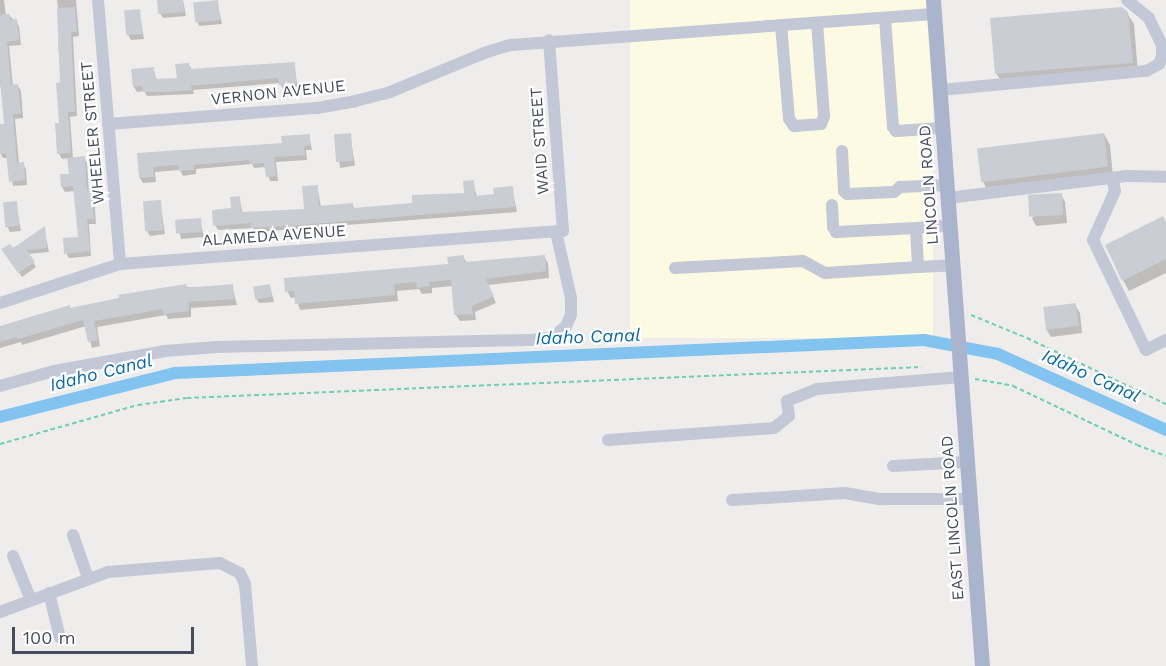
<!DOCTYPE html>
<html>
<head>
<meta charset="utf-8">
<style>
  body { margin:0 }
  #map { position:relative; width:1166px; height:666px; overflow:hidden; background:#efedec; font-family:"Work Sans",sans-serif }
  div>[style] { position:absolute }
  .commercial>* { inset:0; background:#fcfae3; transform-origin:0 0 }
  .shadow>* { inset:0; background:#0003; transform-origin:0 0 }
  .canal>* { height:12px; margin:-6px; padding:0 6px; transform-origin:6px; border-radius:6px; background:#82c3ef }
  .building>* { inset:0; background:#cbcdd5; transform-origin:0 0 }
  .path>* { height:2px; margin-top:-1px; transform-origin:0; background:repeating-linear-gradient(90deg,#6ecfb3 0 4.5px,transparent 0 7.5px) }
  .minor>* { height:12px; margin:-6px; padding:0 6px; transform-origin:6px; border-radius:6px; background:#c2c8d5 }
  .major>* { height:15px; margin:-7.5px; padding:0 7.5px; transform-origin:7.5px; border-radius:7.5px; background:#aab5cd }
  span { translate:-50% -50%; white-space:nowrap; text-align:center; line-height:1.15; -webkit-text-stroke:4.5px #fff; paint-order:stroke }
  .street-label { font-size:16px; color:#444b5a }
  .water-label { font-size:18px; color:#0568ac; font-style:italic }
  .scale { position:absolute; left:12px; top:627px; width:182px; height:27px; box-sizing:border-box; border:3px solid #444b5a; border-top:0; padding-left:8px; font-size:18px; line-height:21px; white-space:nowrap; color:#444b5a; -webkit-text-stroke:4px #fff; paint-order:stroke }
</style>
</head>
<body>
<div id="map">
  <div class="commercial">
    <div style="left:630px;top:0;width:303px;height:338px"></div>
  </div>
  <div class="shadow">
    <div style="clip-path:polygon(0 0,4px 0,6px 16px,9px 15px,19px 26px,21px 45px,9px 46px,13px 86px,18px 86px,21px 91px,23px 118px,15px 119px,19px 164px,23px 164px,26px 169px,27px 185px,13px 186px,8px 158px,3px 158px,0 153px,0 126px,6px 125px,0 83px)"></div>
    <div style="clip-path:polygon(57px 0,76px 0,79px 36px,73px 37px,77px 116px,70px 117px,73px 159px,84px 158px,87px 163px,89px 192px,94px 197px,96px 224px,89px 224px,91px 256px,69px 258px,66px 253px,79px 238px,75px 191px,65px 192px,62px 187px,70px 175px,69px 158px,62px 159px,59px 154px,62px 84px,58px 43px,62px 43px)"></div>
    <div style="clip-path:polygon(183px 0,186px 16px,163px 18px,160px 13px)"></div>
    <div style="clip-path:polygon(217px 2px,222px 24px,199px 26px,197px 21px)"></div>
    <div style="clip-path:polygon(139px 10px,144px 39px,131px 40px,128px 35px)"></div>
    <div style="clip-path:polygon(1127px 13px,1134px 24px,1138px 73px,1003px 84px,996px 73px)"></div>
    <div style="clip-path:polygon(294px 64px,298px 88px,283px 89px,280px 83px,193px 90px,194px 94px,147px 96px,144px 91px,137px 92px,134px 87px,153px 68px,157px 81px,178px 79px,189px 65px,192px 70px)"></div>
    <div style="left:350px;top:134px;width:32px;height:15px;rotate:81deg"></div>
    <div style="clip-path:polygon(1104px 134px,1110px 145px,1113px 177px,988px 191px,982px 180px)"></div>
    <div style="clip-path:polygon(309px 135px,312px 150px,306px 150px,307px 160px,276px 162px,278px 181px,270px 181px,266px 167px,254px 168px,252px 164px,196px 169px,196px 174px,183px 176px,180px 170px,155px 172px,156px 182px,143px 183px,140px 178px,138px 154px,284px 145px)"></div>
    <div style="clip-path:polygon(473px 182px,477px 197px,496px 196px,512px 188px,517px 212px,255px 232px,253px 228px,218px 230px,215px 225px,232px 210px,239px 198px,243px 214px,306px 210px,317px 186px,321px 207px,352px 204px,355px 209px,414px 204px,466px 194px)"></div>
    <div style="clip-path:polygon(1061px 194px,1065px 202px,1067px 223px,1036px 226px,1032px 218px)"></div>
    <div style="clip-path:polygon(160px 202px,165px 234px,150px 236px,147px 231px)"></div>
    <div style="clip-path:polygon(16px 203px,21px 231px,10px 232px,7px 226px)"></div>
    <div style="clip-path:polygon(200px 220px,204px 237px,181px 239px,177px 222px)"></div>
    <div style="clip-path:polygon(1166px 224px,1166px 273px,1129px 291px,1123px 280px)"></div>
    <div style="clip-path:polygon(44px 228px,49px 252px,28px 254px,36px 267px,22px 277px,6px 254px)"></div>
    <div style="clip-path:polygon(544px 256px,548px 263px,549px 278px,488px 285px,496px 303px,475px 312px,476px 320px,460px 321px,456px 315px,453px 286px,432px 288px,432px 293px,422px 294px,419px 289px,397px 291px,398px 301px,300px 310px,296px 297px,291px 298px,287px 291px,449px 265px,463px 257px,467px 263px)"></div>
    <div style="clip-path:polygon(232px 286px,237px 305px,191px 308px,191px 317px,168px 319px,166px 315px,97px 327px,100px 346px,92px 348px,86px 326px,22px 345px,21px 342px,0 348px,0 327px,161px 288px)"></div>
    <div style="clip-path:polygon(270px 286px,274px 302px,259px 303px,256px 298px)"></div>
    <div style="clip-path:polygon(1075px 305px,1080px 313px,1082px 333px,1051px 337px,1046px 329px)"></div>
  </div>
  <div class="canal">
    <div style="left:0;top:417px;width:180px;rotate:-14.1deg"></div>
    <div style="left:175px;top:373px;width:750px;rotate:-2.52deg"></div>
    <div style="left:924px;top:340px;width:75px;rotate:10.7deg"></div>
    <div style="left:998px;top:354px;width:184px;rotate:24.3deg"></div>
  </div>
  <div class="building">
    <div style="clip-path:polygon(157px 0,183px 0,184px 12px,158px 14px)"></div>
    <div style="left:218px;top:0;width:20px;height:25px;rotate:84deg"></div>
    <div style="clip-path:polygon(75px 7px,77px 32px,71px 32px,75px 112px,68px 112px,71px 153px,57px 154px,55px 123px,59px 123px,56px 83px,60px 82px,57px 8px)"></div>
    <div style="clip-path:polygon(1122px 7px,1128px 12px,1133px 63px,995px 74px,990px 18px)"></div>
    <div style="left:140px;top:9px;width:25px;height:16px;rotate:85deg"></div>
    <div style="clip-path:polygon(10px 14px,10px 20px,17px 19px,19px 40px,7px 42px,11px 85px,18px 84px,21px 114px,13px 114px,17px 163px,24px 162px,25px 180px,9px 182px,6px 153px,0 154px,0 124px,4px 124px,0 79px,0 15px)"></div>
    <div style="clip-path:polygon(295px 62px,296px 83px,279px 85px,278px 78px,191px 86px,192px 90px,167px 92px,143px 92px,142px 86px,133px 87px,131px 69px,154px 67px,155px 79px,177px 78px,175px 64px,189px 63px,190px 69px)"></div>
    <div style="left:351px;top:133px;width:28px;height:17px;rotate:86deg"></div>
    <div style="left:1104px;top:133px;width:34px;height:128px;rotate:83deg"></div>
    <div style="clip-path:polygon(310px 134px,310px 145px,304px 146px,305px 155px,274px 157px,276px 176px,266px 177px,264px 163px,250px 164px,249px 160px,194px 165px,194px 170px,179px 171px,178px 165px,153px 167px,154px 177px,139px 178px,137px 153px,282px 143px,281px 136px)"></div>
    <div style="clip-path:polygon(85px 156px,87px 191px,91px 191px,94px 219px,87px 219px,90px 251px,64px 254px,63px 238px,78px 237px,73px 186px,61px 187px,60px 174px,69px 174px,67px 158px)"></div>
    <div style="clip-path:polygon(474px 180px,475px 196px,494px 194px,493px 188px,513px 186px,515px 207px,287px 226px,251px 228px,251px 223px,213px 226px,212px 210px,231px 208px,230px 197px,240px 196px,241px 212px,304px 209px,302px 186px,318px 185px,319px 206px,353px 203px,353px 208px,412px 203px,412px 195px,464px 193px,463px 181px)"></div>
    <div style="left:1062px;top:193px;width:22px;height:34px;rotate:87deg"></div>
    <div style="left:161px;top:200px;width:30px;height:18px;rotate:86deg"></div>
    <div style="left:17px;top:201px;width:25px;height:14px;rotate:85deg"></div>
    <div style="clip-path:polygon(1163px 216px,1166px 222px,1166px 259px,1122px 281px,1105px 245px)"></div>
    <div style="left:201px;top:218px;width:14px;height:26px;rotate:86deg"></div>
    <div style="clip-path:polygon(45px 226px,47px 248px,27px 250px,35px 262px,18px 273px,1px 249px,10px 244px,13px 248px)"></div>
    <div style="clip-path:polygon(464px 255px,464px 262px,545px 255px,546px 271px,486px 279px,494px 296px,472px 306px,473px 314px,454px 315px,451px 280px,429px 282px,430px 286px,417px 288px,416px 282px,394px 284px,395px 295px,295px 304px,294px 291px,285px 292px,284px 278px,448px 264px,447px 257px)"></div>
    <div style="clip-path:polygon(186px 284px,187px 288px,233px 284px,234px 299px,188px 302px,189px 311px,163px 314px,163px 309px,94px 321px,98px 340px,88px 342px,83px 320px,18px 339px,17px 337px,0 342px,0 326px,70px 305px,70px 308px,119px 298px,118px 295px)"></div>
    <div style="left:270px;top:284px;width:13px;height:17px;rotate:81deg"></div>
    <div style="left:1076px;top:303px;width:23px;height:33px;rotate:83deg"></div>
  </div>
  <div class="path">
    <div style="left:971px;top:315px;width:61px;rotate:22.3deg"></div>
    <div style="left:1027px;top:338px;width:154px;rotate:25.4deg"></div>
    <div style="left:975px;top:379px;width:39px;rotate:10deg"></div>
    <div style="left:1013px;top:386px;width:137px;rotate:25.4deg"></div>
    <div style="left:1137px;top:445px;width:31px;rotate:21deg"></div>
    <div style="left:0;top:444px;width:143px;rotate:-15.8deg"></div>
    <div style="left:138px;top:405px;width:49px;rotate:-8.1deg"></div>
    <div style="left:187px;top:398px;width:735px;rotate:-2.42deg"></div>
  </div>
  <div class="minor">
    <div style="left:98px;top:0;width:265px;rotate:85.2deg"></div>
    <div style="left:885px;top:18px;width:109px;rotate:85.8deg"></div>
    <div style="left:893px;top:127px;width:5px;rotate:53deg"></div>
    <div style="left:896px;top:131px;width:47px;rotate:-3.7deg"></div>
    <div style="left:781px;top:25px;width:94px;rotate:85.1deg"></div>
    <div style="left:789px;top:119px;width:9px;rotate:54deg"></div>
    <div style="left:794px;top:126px;width:27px;rotate:-4deg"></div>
    <div style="left:821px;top:124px;width:9px;rotate:-69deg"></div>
    <div style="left:824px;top:116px;width:93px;rotate:-94.3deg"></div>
    <div style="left:940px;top:90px;width:207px;rotate:-5.3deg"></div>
    <div style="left:1146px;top:71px;width:15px;rotate:-28deg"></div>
    <div style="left:1159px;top:64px;width:9px;rotate:-69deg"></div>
    <div style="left:1162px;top:56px;width:11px;rotate:-90deg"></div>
    <div style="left:1162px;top:45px;width:30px;rotate:-116deg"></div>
    <div style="left:1149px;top:18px;width:28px;rotate:-141deg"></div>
    <div style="left:108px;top:124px;width:210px;rotate:-4.4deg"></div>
    <div style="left:317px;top:108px;width:39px;rotate:-10deg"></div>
    <div style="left:355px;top:101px;width:36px;rotate:-14deg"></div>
    <div style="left:390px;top:92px;width:102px;rotate:-22.5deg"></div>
    <div style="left:484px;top:53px;width:28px;rotate:-17deg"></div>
    <div style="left:511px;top:45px;width:424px;rotate:-4.2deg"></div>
    <div style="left:842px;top:151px;width:40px;rotate:87.1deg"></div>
    <div style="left:844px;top:191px;width:4px;rotate:45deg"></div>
    <div style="left:847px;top:194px;width:47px;rotate:-2.4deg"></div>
    <div style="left:894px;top:192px;width:8px;rotate:-40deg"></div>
    <div style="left:900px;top:187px;width:47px;rotate:-2.4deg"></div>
    <div style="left:1112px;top:178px;width:13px;rotate:77deg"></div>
    <div style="left:1115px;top:191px;width:54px;rotate:114.2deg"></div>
    <div style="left:1093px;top:240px;width:122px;rotate:64.3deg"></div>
    <div style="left:1146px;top:350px;width:22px;rotate:-27deg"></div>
    <div style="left:948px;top:198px;width:180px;rotate:-7deg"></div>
    <div style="left:1127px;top:176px;width:39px;rotate:1deg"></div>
    <div style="left:832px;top:205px;width:22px;rotate:87deg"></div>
    <div style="left:833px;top:227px;width:6px;rotate:59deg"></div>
    <div style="left:836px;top:232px;width:80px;rotate:-2.9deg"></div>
    <div style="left:950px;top:225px;width:34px;rotate:175deg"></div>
    <div style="left:916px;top:228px;width:39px;rotate:87deg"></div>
    <div style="left:918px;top:267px;width:35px;rotate:-3deg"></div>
    <div style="left:675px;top:268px;width:128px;rotate:-3.1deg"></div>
    <div style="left:803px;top:261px;width:25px;rotate:29deg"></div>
    <div style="left:825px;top:273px;width:93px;rotate:-3.7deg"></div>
    <div style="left:0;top:303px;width:126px;rotate:-18deg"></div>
    <div style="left:120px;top:264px;width:444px;rotate:-4.3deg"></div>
    <div style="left:563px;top:231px;width:191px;rotate:-94.2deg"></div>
    <div style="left:0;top:386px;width:56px;rotate:-15.5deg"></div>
    <div style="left:54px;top:371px;width:113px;rotate:-10.2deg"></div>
    <div style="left:165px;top:351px;width:52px;rotate:-4.4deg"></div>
    <div style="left:217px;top:347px;width:314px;rotate:-1.3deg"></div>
    <div style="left:531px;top:340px;width:22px;rotate:-8deg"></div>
    <div style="left:553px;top:337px;width:17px;rotate:-40deg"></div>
    <div style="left:566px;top:326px;width:12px;rotate:-66deg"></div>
    <div style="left:571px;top:315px;width:17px;rotate:-90deg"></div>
    <div style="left:571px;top:298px;width:68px;rotate:-102.8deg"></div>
    <div style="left:608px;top:440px;width:166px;rotate:-4.1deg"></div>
    <div style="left:774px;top:428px;width:19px;rotate:-39deg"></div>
    <div style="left:789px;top:416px;width:15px;rotate:-98deg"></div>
    <div style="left:787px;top:401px;width:32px;rotate:-22deg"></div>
    <div style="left:817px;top:389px;width:144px;rotate:-4.8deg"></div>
    <div style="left:893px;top:466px;width:74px;rotate:-3.1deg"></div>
    <div style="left:732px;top:500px;width:113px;rotate:-3.5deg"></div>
    <div style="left:845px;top:493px;width:36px;rotate:10deg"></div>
    <div style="left:880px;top:499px;width:90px"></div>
    <div style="left:73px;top:535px;width:46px;rotate:70.8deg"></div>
    <div style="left:13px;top:556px;width:48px;rotate:67.8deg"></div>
    <div style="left:49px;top:593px;width:46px;rotate:76.3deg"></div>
    <div style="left:0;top:612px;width:115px;rotate:-20.3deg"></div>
    <div style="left:108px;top:572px;width:112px;rotate:-4.6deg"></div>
    <div style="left:220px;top:563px;width:22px;rotate:27deg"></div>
    <div style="left:240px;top:573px;width:12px;rotate:66deg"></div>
    <div style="left:245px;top:584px;width:82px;rotate:85.1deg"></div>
  </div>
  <div class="major">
    <div style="left:933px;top:0;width:668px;rotate:85.79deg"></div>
  </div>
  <div class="street-label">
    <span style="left:278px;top:93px;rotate:-6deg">VERNON AVENUE</span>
    <span style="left:93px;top:133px;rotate:-95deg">WHEELER STREET</span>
    <span style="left:540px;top:141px;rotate:-94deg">WAID STREET</span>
    <span style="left:929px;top:185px;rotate:-94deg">LINCOLN ROAD</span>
    <span style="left:274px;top:236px;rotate:-4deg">ALAMEDA AVENUE</span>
    <span style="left:953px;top:518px;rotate:-94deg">EAST LINCOLN ROAD</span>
  </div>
  <div class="water-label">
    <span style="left:588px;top:337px;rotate:-2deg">Idaho Canal</span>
    <span style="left:101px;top:373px;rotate:-14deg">Idaho Canal</span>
    <span style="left:1091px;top:376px;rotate:24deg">Idaho Canal</span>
  </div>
  <div class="scale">100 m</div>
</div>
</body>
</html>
